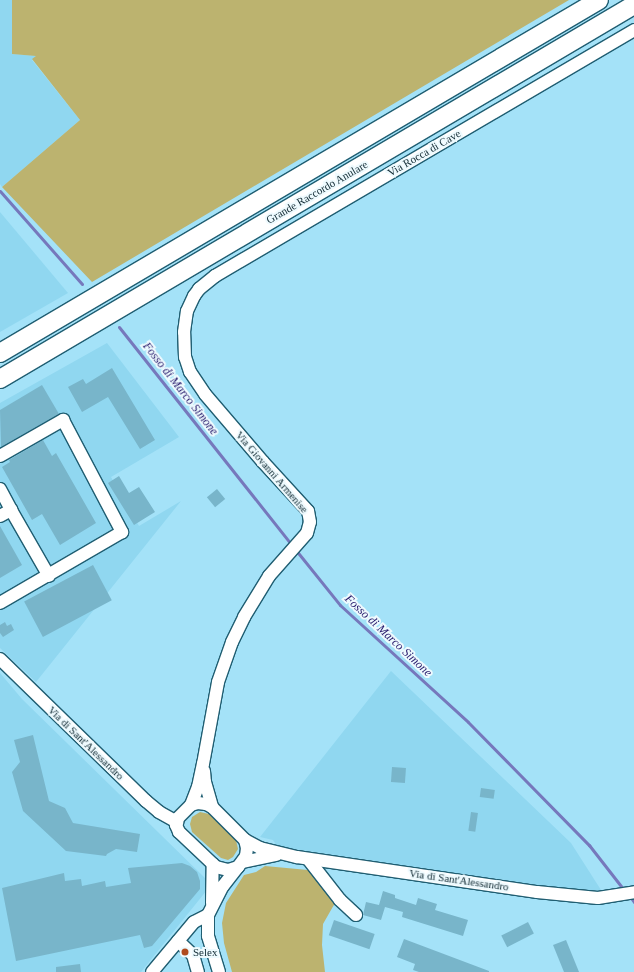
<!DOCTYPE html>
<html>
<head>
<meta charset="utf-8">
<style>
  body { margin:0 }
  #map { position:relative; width:634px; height:972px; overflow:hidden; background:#a4e2f8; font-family:Georgia,serif }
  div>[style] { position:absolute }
  .built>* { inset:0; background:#90d7f0 }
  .green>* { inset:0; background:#bcb36f }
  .stream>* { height:3px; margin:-1.5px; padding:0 1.5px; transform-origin:1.5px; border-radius:1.5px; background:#7678bc }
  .building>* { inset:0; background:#78b5ca; transform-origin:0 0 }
  .roads { filter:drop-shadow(1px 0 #205e72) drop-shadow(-1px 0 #205e72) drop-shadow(0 1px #205e72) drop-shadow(0 -1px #205e72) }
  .minor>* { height:12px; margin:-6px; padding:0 6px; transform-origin:6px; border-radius:6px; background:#fff }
  .highway>* { height:18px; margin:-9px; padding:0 9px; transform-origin:9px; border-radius:9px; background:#fff }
  .dots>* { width:11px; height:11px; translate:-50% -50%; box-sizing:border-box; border:2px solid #eefafe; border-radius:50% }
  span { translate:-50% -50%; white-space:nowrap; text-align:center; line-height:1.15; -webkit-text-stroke:4px #eefafe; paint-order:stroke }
  .street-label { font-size:11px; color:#122b34 }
  .poi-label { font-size:11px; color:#122b34 }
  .left { translate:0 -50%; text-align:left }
  .water-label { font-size:12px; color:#271a6c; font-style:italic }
</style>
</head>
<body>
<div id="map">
  <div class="built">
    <div style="clip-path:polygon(0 0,12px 0,12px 54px,37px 56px,32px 60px,80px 120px,2px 187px,0 184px)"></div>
    <div style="clip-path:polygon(0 212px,68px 293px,0 332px)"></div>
    <div style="clip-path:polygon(107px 343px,179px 437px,111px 477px,139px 526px,181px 501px,36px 682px,0 648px,0 403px)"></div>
    <div style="clip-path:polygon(391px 671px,571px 843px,601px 890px,572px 890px,294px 849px,279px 849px,273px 840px,260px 837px)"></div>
    <div style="clip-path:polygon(0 673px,22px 699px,206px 879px,207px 890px,141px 972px,0 972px)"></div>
  </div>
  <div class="green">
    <div style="clip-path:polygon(12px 0,569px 0,92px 282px,2px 187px,80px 120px,32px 59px,36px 56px,12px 54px)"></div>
    <div style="clip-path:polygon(200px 812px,209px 814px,236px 840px,238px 849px,233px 857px,228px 860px,221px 858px,192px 832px,190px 824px,192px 817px)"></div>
    <div style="clip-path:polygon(265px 866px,308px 870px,335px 903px,323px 924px,322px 945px,325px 972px,232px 972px,224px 943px,222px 923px,226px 903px,244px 875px,256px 872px)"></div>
  </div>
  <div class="stream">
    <div style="left:0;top:191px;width:124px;rotate:48.6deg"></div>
    <div style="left:119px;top:327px;width:278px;rotate:51.6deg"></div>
    <div style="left:295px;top:549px;width:72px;rotate:51.2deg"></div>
    <div style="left:340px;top:605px;width:173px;rotate:42.4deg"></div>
    <div style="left:468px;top:722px;width:173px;rotate:45.5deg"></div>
    <div style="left:589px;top:845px;width:57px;rotate:52.1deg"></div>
    <div style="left:629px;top:895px;width:9px;rotate:54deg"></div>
  </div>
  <div class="building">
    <div style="clip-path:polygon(112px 368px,155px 440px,140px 449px,108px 397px,82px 412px,68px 387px,83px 379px,86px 384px)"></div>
    <div style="clip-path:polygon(42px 385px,59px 414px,1px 447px,0 410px)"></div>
    <div style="clip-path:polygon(43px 440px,52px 456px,56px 453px,96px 523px,60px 545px,42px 514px,32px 520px,2px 467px,10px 462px,9px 460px)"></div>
    <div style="clip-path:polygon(119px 476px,129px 493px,139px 487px,155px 512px,134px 525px,108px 483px)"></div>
    <div style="left:217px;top:489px;width:13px;height:13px;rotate:51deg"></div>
    <div style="clip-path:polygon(0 526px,22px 565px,0 578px)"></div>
    <div style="left:93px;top:565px;width:40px;height:78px;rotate:62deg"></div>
    <div style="clip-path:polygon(5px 622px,7px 626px,11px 624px,14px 630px,3px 637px,0 633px,0 625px)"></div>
    <div style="clip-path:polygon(33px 735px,49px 801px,65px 808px,73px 823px,140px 834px,137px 852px,116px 849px,107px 854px,106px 856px,66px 851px,23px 811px,12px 772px,20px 762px,14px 740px)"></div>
    <div style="left:392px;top:767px;width:14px;height:15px;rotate:4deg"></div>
    <div style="left:481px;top:788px;width:14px;height:9px;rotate:8deg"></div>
    <div style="left:471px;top:812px;width:7px;height:19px;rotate:8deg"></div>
    <div style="clip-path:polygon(182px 863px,190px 866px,197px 872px,200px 881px,200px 889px,152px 946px,144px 948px,140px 935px,16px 961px,2px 888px,64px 873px,65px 881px,81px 879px,82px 886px,105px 881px,106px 887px,131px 883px,128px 868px)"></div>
    <div style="clip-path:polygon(383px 891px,395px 895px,395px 898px,416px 905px,418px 898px,437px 904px,435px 910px,468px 920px,463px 936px,402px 917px,403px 912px,385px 907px,381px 920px,363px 915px,366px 902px,379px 905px)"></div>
    <div style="left:334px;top:920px;width:43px;height:16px;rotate:19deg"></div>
    <div style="left:528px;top:922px;width:13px;height:30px;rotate:63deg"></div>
    <div style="clip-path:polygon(404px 939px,489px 971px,489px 972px,419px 972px,413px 970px,415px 964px,397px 957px)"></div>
    <div style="clip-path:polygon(566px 940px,579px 972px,564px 972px,553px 945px)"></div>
    <div style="clip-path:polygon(80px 964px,81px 972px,56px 972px,56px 967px)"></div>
  </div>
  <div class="roads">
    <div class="minor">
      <div style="left:0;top:456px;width:73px;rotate:-29.7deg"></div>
      <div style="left:63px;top:420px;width:127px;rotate:62.2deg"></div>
      <div style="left:122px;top:532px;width:141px;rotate:149.8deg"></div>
      <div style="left:0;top:489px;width:24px;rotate:62deg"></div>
      <div style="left:0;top:516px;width:13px;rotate:-29deg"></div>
      <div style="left:11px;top:510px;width:76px;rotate:60.1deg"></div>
      <div style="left:0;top:659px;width:204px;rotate:44.2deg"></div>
      <div style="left:146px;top:801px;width:17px;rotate:40deg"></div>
      <div style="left:159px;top:812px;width:21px;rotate:29deg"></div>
      <div style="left:204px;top:771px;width:11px;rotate:85deg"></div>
      <div style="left:205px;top:782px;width:26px;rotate:74deg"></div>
      <div style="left:198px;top:803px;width:8px;rotate:7deg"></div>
      <div style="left:206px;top:804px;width:7px;rotate:27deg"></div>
      <div style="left:212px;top:807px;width:47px;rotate:45deg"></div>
      <div style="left:245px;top:840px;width:8px;rotate:76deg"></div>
      <div style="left:247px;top:848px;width:8px;rotate:97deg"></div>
      <div style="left:246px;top:856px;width:14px;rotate:126deg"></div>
      <div style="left:238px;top:867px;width:10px;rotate:163deg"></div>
      <div style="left:228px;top:870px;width:12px;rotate:-166deg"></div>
      <div style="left:216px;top:867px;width:51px;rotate:-136.6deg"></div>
      <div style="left:179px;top:832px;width:8px;rotate:-113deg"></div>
      <div style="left:176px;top:825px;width:7px;rotate:-74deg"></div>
      <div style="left:178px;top:818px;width:18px;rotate:-45deg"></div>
      <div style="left:191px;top:805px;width:7px;rotate:-16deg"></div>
      <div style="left:191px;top:805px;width:19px;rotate:-69deg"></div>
      <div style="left:198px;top:787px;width:24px;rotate:-78deg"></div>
      <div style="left:203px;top:764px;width:83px;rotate:-79.6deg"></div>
      <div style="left:218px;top:682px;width:42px;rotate:-70.7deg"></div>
      <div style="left:232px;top:642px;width:28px;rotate:-64deg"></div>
      <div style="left:244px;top:617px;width:48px;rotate:-58.6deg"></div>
      <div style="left:269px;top:576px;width:57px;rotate:-48.5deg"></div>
      <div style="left:307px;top:533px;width:11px;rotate:-75deg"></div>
      <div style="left:310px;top:522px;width:11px;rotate:-100deg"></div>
      <div style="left:308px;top:511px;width:67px;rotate:-132.6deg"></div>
      <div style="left:263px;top:462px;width:89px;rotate:-130.5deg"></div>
      <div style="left:205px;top:394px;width:27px;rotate:-124deg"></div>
      <div style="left:190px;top:372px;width:16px;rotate:-108deg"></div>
      <div style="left:185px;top:357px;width:25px;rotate:-92deg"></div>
      <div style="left:184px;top:332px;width:21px;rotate:-82deg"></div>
      <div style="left:187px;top:311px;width:17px;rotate:-65deg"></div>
      <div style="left:194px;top:296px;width:9px;rotate:-54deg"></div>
      <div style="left:199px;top:289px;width:21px;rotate:-39deg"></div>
      <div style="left:215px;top:276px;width:486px;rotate:-30.4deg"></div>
      <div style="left:245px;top:840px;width:17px;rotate:28deg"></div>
      <div style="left:260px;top:848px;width:38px;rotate:14deg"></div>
      <div style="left:297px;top:857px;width:243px;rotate:8.3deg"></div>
      <div style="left:537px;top:892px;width:61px;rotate:5.6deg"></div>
      <div style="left:598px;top:898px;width:36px;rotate:-9deg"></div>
      <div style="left:308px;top:859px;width:52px;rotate:52deg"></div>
      <div style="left:340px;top:900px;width:22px;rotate:43deg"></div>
      <div style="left:243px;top:862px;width:34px;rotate:-12deg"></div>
      <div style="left:212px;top:903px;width:39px;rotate:-89deg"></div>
      <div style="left:178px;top:941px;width:21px;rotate:43deg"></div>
      <div style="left:193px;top:955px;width:18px;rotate:74deg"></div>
      <div style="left:152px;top:972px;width:65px;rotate:-50deg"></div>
      <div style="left:194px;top:922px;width:16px;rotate:-27deg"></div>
      <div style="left:219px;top:972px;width:38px;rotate:-107deg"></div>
      <div style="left:208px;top:936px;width:21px;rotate:-90deg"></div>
      <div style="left:208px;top:915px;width:33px;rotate:-63deg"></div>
      <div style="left:223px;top:886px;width:24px;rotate:-52deg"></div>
    </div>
    <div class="highway">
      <div style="left:0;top:353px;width:695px;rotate:-30.51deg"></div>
      <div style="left:0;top:379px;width:736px;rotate:-30.54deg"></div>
    </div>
  </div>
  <div class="dots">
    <div style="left:185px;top:952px;background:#b04b1e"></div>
  </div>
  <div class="street-label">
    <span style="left:424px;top:153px;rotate:-30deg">Via Rocca di Cave</span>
    <span style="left:317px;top:192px;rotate:-30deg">Grande Raccordo Anulare</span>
    <span style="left:272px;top:472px;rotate:49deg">Via Giovanni Armenise</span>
    <span style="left:86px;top:743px;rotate:44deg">Via di Sant'Alessandro</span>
    <span style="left:459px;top:880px;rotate:8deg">Via di Sant'Alessandro</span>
  </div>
  <div class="poi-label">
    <span class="left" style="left:193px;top:952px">Selex</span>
  </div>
  <div class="water-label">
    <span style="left:180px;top:389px;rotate:52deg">Fosso di Marco Simone</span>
    <span style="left:388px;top:636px;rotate:43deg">Fosso di Marco Simone</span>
  </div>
</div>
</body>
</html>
